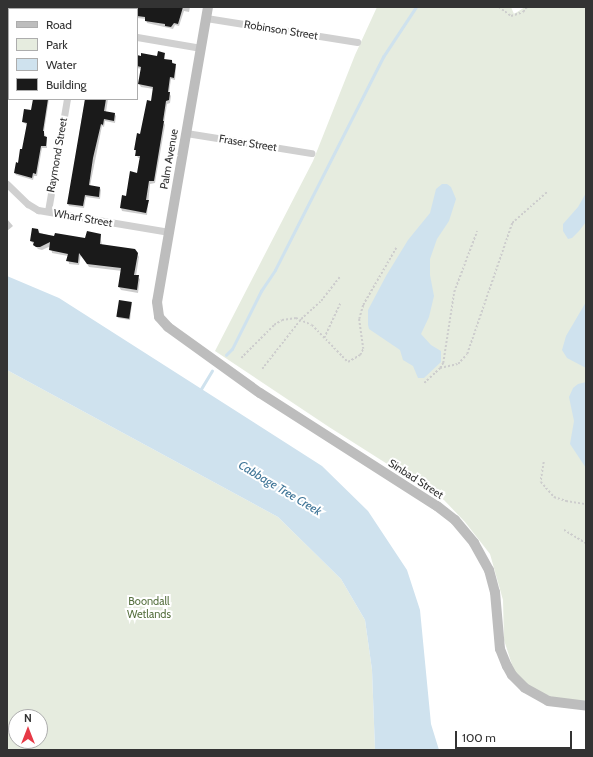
<!DOCTYPE html>
<html>
<head>
<meta charset="utf-8">
<style>
  body { margin:0 }
  #map { position:relative; width:593px; height:757px; overflow:hidden; background:#fff; font-family:Cabin,sans-serif }
  div>[style] { position:absolute }
  .green>* { inset:0; background:#e6ecdf }
  .water>* { inset:0; background:#cfe2ee }
  .shadow>* { inset:0; background:#0003; transform-origin:0 0 }
  .stream>* { height:2.5px; margin:-1.25px; padding:0 1.25px; transform-origin:1.25px; border-radius:1.25px; background:#cfe2ee }
  .building>* { inset:0; background:#1a1a1a; transform-origin:0 0 }
  .path>* { height:1.5px; margin-top:-0.75px; transform-origin:0; background:repeating-linear-gradient(90deg,#cdcdcd 0 2px,transparent 0 4px) }
  .street>* { height:7px; margin:-3.5px; padding:0 3.5px; transform-origin:3.5px; border-radius:3.5px; background:#d0d0d0 }
  .secondary>* { height:10px; margin:-5px; padding:0 5px; transform-origin:5px; border-radius:5px; background:#bdbdbd }
  span { translate:-50% -50%; white-space:nowrap; text-align:center; line-height:1.15; -webkit-text-stroke:4px #fff; paint-order:stroke }
  .street-label { font-size:11px; color:#333 }
  .park-label { font-size:11px; color:#56703f }
  .water-label { font-size:12px; color:#3f7597; font-style:italic }
  .frame { position:absolute; inset:0; border:8px solid #333; pointer-events:none }
  .legend { position:absolute; left:8px; top:8px; width:130px; height:92px; box-sizing:border-box; background:#fff; border:1px solid #adadad; margin:0; padding:5px 7px; list-style:none; font-size:12px; color:#333 }
  .legend li { display:flex; align-items:center; gap:8px; height:20px }
  .legend b { width:20px; border:1px solid #adadad }
  .north { position:absolute; left:8px; top:709px; width:40px; height:40px; box-sizing:border-box; background:#fff; border:1px solid #adadad; border-radius:50%; rotate:0deg; font-size:11px; font-weight:700; line-height:16px; text-align:center; color:#333 }
  .north::after { content:''; display:block; margin:auto; width:14px; height:18px; background:#e63946; clip-path:polygon(50% 0,100% 100%,50% 72%,0 100%) }
  .scale { position:absolute; left:455px; top:731px; width:117px; height:18px; box-sizing:border-box; border:2px solid #333; border-top:0; padding-left:5px; font-size:12px; line-height:14px; white-space:nowrap; color:#333; -webkit-text-stroke:3px #fff; paint-order:stroke }
</style>
</head>
<body>
<div id="map">
  <div class="green">
    <div style="clip-path:polygon(377px 7px,511px 7px,514px 14px,525px 7px,586px 7px,586px 702px,555px 698px,541px 693px,526px 683px,514px 671px,504px 640px,503px 600px,490px 554px,465px 522px,444px 500px,329px 427px,215px 351px,313px 161px,355px 55px)"></div>
    <div style="clip-path:polygon(evenodd,7px 370px,278px 517px,341px 579px,365px 620px,372px 670px,375px 750px,7px 750px,7px 370px,16px 717px,40px 717px,40px 741px,16px 741px,16px 717px)"></div>
  </div>
  <div class="water">
    <div style="clip-path:polygon(442px 184px,447px 184px,451px 187px,456px 199px,449px 221px,437px 239px,430px 259px,430px 275px,434px 296px,429px 317px,421px 334px,431px 345px,441px 351px,441px 362px,424px 378px,418px 378px,413px 366px,403px 360px,400px 350px,369px 329px,368px 325px,368px 310px,386px 276px,408px 240px,430px 213px,436px 189px)"></div>
    <div style="clip-path:polygon(586px 193px,586px 222px,579px 231px,572px 238px,568px 239px,563px 231px,563px 224px,578px 207px)"></div>
    <div style="clip-path:polygon(7px 276px,59px 298px,322px 466px,368px 511px,407px 570px,420px 610px,431px 724px,439px 750px,375px 750px,372px 670px,365px 620px,341px 579px,278px 517px,7px 370px)"></div>
    <div style="clip-path:polygon(586px 302px,586px 368px,567px 358px,562px 350px,566px 336px)"></div>
    <div style="clip-path:polygon(586px 382px,586px 468px,570px 444px,574px 421px,569px 397px,573px 388px,578px 384px)"></div>
  </div>
  <div class="shadow">
    <div style="clip-path:polygon(60px 7px,71px 7px,70px 9px)"></div>
    <div style="clip-path:polygon(98px 7px,190px 7px,189px 12px,184px 11px,179px 26px,175px 25px,173px 29px,147px 23px,146px 19px,137px 18px,137px 9px,98px 9px)"></div>
    <div style="left:7px;top:32px;width:2px;height:30px"></div>
    <div style="clip-path:polygon(164px 54px,165px 60px,172px 61px,176px 67px,175px 80px,171px 79px,169px 93px,171px 96px,170px 103px,167px 104px,164px 123px,165px 125px,155px 183px,150px 184px,147px 215px,122px 211px,121px 208px,123px 196px,127px 197px,138px 174px,141px 158px,138px 158px,135px 150px,152px 102px,154px 89px,141px 87px,139px 84px,142px 69px,137px 68px,137px 56px,157px 57px)"></div>
    <div style="clip-path:polygon(34px 99px,49px 99px,44px 132px,47px 140px,47px 148px,42px 148px,37px 176px,34px 176px,33px 180px,16px 175px,15px 173px,23px 150px,27px 125px,23px 122px,32px 111px)"></div>
    <div style="clip-path:polygon(85px 99px,108px 99px,106px 112px,114px 113px,116px 116px,115px 123px,105px 121px,104px 127px,102px 126px,90px 186px,100px 188px,101px 190px,100px 199px,86px 197px,84px 208px,69px 206px,68px 204px)"></div>
    <div style="clip-path:polygon(7px 219px,13px 226px,7px 231px)"></div>
    <div style="clip-path:polygon(38px 230px,40px 233px,55px 237px,86px 239px,100px 235px,102px 245px,137px 253px,139px 257px,136px 276px,140px 279px,138px 293px,121px 290px,119px 287px,122px 271px,89px 267px,81px 254px,79px 265px,69px 264px,68px 256px,52px 253px,51px 246px,42px 250px,38px 249px,31px 241px)"></div>
    <div style="clip-path:polygon(132px 303px,130px 320px,118px 318px,117px 316px)"></div>
  </div>
  <div class="stream">
    <div style="left:226px;top:355px;width:8px;rotate:-45deg"></div>
    <div style="left:232px;top:349px;width:65px;rotate:-63.4deg"></div>
    <div style="left:261px;top:291px;width:25px;rotate:-56deg"></div>
    <div style="left:275px;top:270px;width:239px;rotate:-63.1deg"></div>
    <div style="left:383px;top:57px;width:60px;rotate:-56.6deg"></div>
    <div style="left:201px;top:389px;width:21px;rotate:-59deg"></div>
  </div>
  <div class="building">
    <div style="clip-path:polygon(137px 7px,183px 7px,178px 24px,174px 23px,171px 27px,165px 26px,165px 24px,145px 21px,145px 17px,137px 16px)"></div>
    <div style="clip-path:polygon(158px 51px,165px 53px,164px 59px,172px 60px,172px 63px,176px 64px,174px 78px,170px 77px,168px 92px,170px 92px,169px 100px,166px 101px,163px 121px,164px 121px,154px 181px,149px 181px,146px 200px,149px 200px,146px 213px,120px 208px,122px 195px,126px 196px,130px 171px,137px 173px,140px 156px,135px 156px,136px 150px,134px 150px,137px 133px,140px 134px,147px 100px,151px 101px,153px 87px,138px 84px,141px 67px,137px 66px,137px 55px,141px 56px,141px 53px,157px 56px)"></div>
    <div style="clip-path:polygon(33px 99px,48px 99px,43px 131px,44px 131px,44px 136px,47px 137px,46px 146px,41px 146px,36px 174px,33px 173px,32px 178px,14px 173px,16px 162px,18px 163px,20px 149px,22px 149px,27px 123px,22px 122px,24px 109px,31px 110px)"></div>
    <div style="clip-path:polygon(85px 99px,106px 99px,104px 111px,115px 113px,114px 121px,104px 119px,103px 125px,101px 124px,93px 158px,89px 185px,100px 187px,99px 197px,85px 195px,83px 206px,67px 204px)"></div>
    <div style="clip-path:polygon(32px 228px,38px 229px,39px 233px,54px 236px,55px 233px,85px 238px,87px 231px,101px 234px,100px 244px,135px 249px,138px 253px,134px 275px,139px 275px,137px 290px,118px 287px,121px 268px,87px 264px,79px 253px,78px 263px,66px 261px,68px 254px,49px 250px,50px 242px,40px 247px,36px 247px,33px 245px,34px 242px,30px 241px)"></div>
    <div style="left:119px;top:300px;width:13px;height:17px;rotate:9deg"></div>
  </div>
  <div class="path">
    <div style="left:499px;top:7px;width:15px;rotate:37deg"></div>
    <div style="left:511px;top:16px;width:13px;rotate:-18deg"></div>
    <div style="left:523px;top:12px;width:6px;rotate:-51deg"></div>
    <div style="left:324px;top:338px;width:38px;rotate:-65deg"></div>
    <div style="left:241px;top:358px;width:47px;rotate:-45deg"></div>
    <div style="left:274px;top:325px;width:9px;rotate:-32deg"></div>
    <div style="left:282px;top:320px;width:14px;rotate:-8deg"></div>
    <div style="left:296px;top:318px;width:17px;rotate:24deg"></div>
    <div style="left:312px;top:325px;width:52px;rotate:45.8deg"></div>
    <div style="left:348px;top:362px;width:14px;rotate:-30deg"></div>
    <div style="left:360px;top:355px;width:7px;rotate:-63deg"></div>
    <div style="left:363px;top:349px;width:30px;rotate:-98deg"></div>
    <div style="left:359px;top:319px;width:15px;rotate:-74deg"></div>
    <div style="left:363px;top:305px;width:66px;rotate:-59.9deg"></div>
    <div style="left:440px;top:368px;width:18px;rotate:-13deg"></div>
    <div style="left:458px;top:364px;width:13px;rotate:-48deg"></div>
    <div style="left:467px;top:354px;width:139px;rotate:-71deg"></div>
    <div style="left:512px;top:223px;width:47px;rotate:-41.5deg"></div>
    <div style="left:262px;top:369px;width:63px;rotate:-52deg"></div>
    <div style="left:301px;top:319px;width:27px;rotate:-42deg"></div>
    <div style="left:321px;top:301px;width:31px;rotate:-52deg"></div>
    <div style="left:424px;top:383px;width:22px;rotate:-43deg"></div>
    <div style="left:440px;top:368px;width:6px;rotate:-59deg"></div>
    <div style="left:443px;top:363px;width:72px;rotate:-81.2deg"></div>
    <div style="left:454px;top:292px;width:65px;rotate:-69.3deg"></div>
    <div style="left:544px;top:462px;width:20px;rotate:99deg"></div>
    <div style="left:541px;top:482px;width:20px;rotate:49deg"></div>
    <div style="left:554px;top:497px;width:13px;rotate:18deg"></div>
    <div style="left:566px;top:501px;width:20px;rotate:9deg"></div>
    <div style="left:564px;top:530px;width:26px;rotate:31deg"></div>
  </div>
  <div class="street">
    <div style="left:82px;top:9px;width:2px;rotate:-90deg"></div>
    <div style="left:7px;top:16px;width:2px"></div>
    <div style="left:206px;top:18px;width:153px;rotate:9deg"></div>
    <div style="left:137px;top:37px;width:65px;rotate:9.8deg"></div>
    <div style="left:186px;top:133px;width:127px;rotate:9.1deg"></div>
    <div style="left:7px;top:184px;width:29px;rotate:44deg"></div>
    <div style="left:28px;top:204px;width:12px;rotate:31deg"></div>
    <div style="left:38px;top:210px;width:133px;rotate:9.5deg"></div>
    <div style="left:48px;top:211px;width:114px;rotate:-80.4deg"></div>
  </div>
  <div class="secondary">
    <div style="left:208px;top:7px;width:299px;rotate:99.8deg"></div>
    <div style="left:157px;top:302px;width:15px;rotate:82deg"></div>
    <div style="left:159px;top:317px;width:13px;rotate:48deg"></div>
    <div style="left:168px;top:327px;width:113px;rotate:35.7deg"></div>
    <div style="left:260px;top:393px;width:210px;rotate:32.6deg"></div>
    <div style="left:437px;top:506px;width:23px;rotate:38deg"></div>
    <div style="left:455px;top:520px;width:30px;rotate:50deg"></div>
    <div style="left:474px;top:543px;width:31px;rotate:61deg"></div>
    <div style="left:489px;top:570px;width:23px;rotate:75deg"></div>
    <div style="left:495px;top:592px;width:57px;rotate:85deg"></div>
    <div style="left:500px;top:649px;width:18px;rotate:68deg"></div>
    <div style="left:507px;top:666px;width:10px;rotate:61deg"></div>
    <div style="left:512px;top:675px;width:18px;rotate:45deg"></div>
    <div style="left:525px;top:688px;width:26px;rotate:29deg"></div>
    <div style="left:548px;top:701px;width:38px;rotate:7deg"></div>
  </div>
  <div class="street-label">
    <span style="left:281px;top:30px;rotate:9deg">Robinson Street</span>
    <span style="left:248px;top:143px;rotate:9deg">Fraser Street</span>
    <span style="left:57px;top:155px;rotate:-80deg">Raymond Street</span>
    <span style="left:169px;top:159px;rotate:-80deg">Palm Avenue</span>
    <span style="left:83px;top:218px;rotate:10deg">Wharf Street</span>
    <span style="left:416px;top:479px;rotate:33deg">Sinbad Street</span>
  </div>
  <div class="park-label">
    <span style="left:149px;top:608px">Boondall<br>Wetlands</span>
  </div>
  <div class="water-label">
    <span style="left:280px;top:488px;rotate:31deg">Cabbage Tree Creek</span>
  </div>
  <div class="frame"></div>
  <ul class="legend">
  <li><b style="height:5px;background:#bdbdbd"></b>Road</li>
  <li><b style="height:11px;background:#e6ecdf"></b>Park</li>
  <li><b style="height:11px;background:#cfe2ee"></b>Water</li>
  <li><b style="height:11px;background:#1a1a1a"></b>Building</li>
  </ul>
  <div class="north">N</div>
  <div class="scale">100 m</div>
</div>
</body>
</html>
